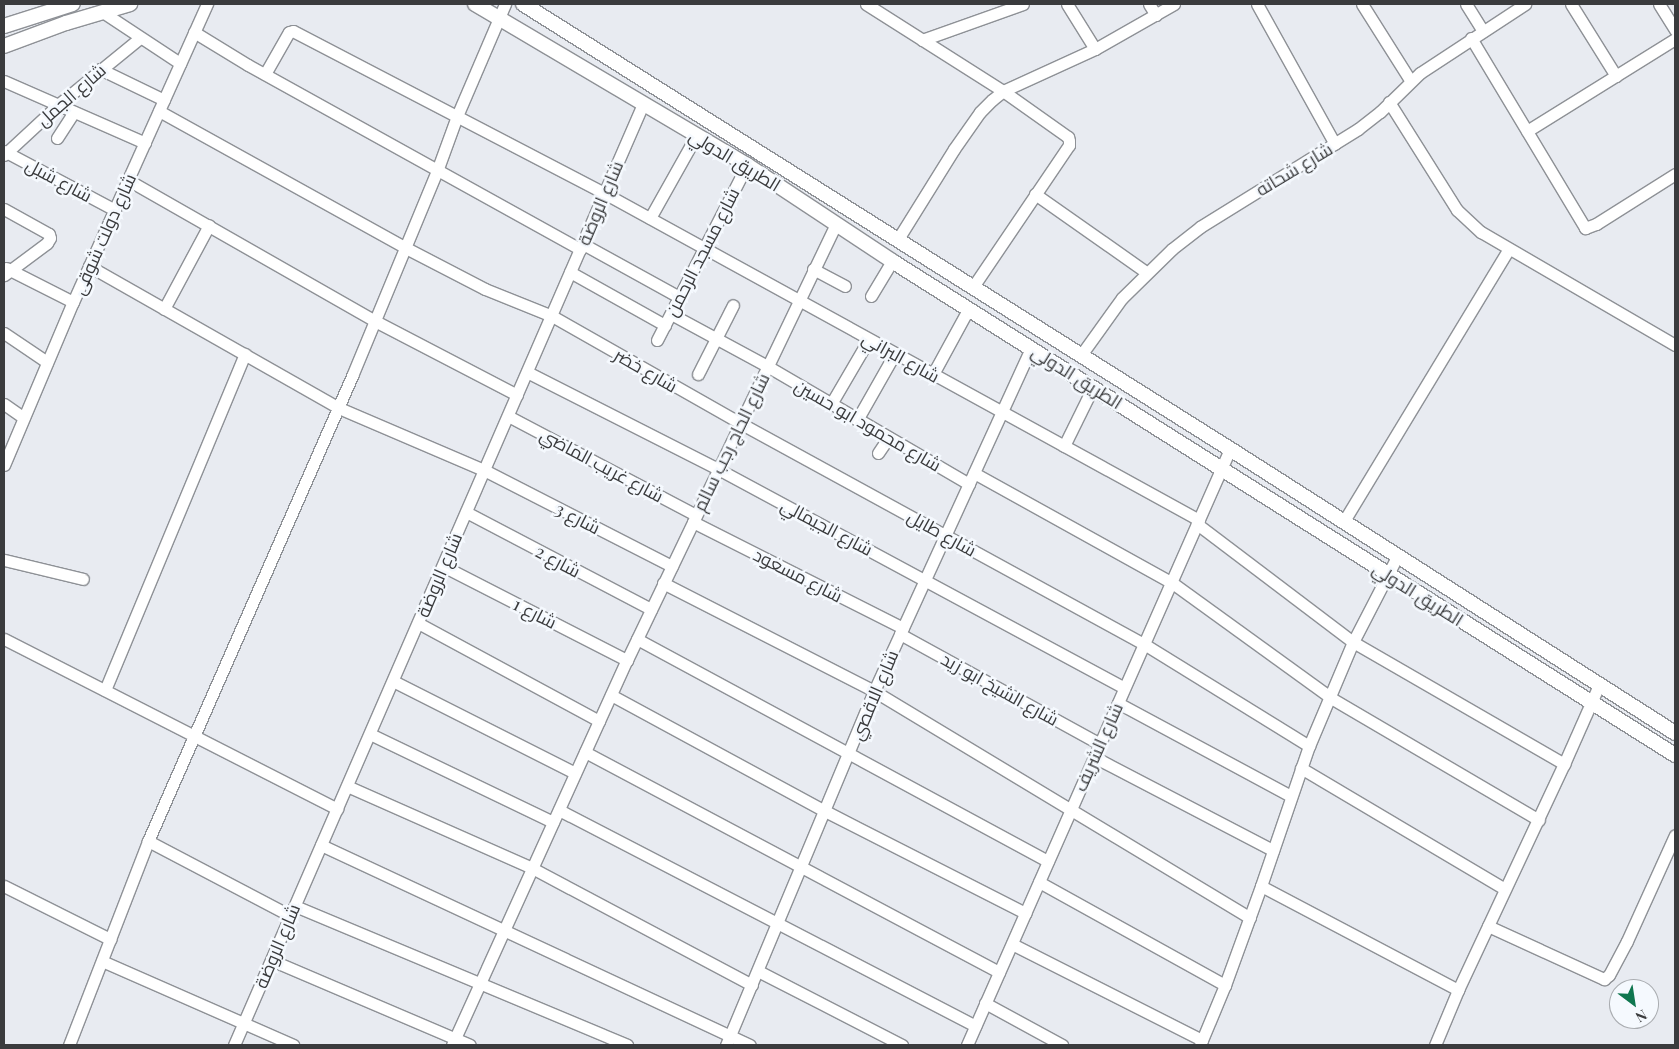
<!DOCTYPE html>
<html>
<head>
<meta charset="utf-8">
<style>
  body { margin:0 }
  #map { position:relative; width:1679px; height:1049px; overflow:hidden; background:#e8ebf1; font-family:"Playfair Display",Cairo,serif }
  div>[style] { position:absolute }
  .roads { filter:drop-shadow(1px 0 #8e9196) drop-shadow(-1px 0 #8e9196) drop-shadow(0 1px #8e9196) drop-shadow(0 -1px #8e9196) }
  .minor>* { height:11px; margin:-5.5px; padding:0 5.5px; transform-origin:5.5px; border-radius:5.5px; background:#fff }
  .tertiary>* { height:14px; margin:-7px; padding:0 7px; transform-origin:7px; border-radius:7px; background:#fff }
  span { translate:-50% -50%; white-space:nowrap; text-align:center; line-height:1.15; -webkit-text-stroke:5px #f5f9fe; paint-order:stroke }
  .street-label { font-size:18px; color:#3a3b3d }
  .frame { position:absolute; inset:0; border:5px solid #3a3b3d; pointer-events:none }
  .north { position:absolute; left:1609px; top:979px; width:50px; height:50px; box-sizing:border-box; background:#f5f9fe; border:1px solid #aaadb1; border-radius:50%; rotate:149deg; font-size:14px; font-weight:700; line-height:20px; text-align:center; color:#3a3b3d }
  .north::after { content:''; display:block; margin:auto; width:18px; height:22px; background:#0f764f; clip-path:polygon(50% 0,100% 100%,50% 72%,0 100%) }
</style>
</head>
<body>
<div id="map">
  <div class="roads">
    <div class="minor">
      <div style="left:866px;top:4px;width:162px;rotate:32.4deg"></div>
      <div style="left:1003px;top:91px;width:80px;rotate:35.3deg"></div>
      <div style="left:1068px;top:137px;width:4px;rotate:76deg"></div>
      <div style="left:1069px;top:141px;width:4px;rotate:90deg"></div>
      <div style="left:1069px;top:145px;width:171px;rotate:124.1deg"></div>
      <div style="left:1067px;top:4px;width:53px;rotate:58.1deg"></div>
      <div style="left:1149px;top:4px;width:13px;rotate:58deg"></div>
      <div style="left:1257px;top:4px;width:160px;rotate:60.9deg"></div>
      <div style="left:1362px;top:4px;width:90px;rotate:57.7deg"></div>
      <div style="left:1466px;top:4px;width:32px;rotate:58deg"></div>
      <div style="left:1571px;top:4px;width:85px;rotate:58deg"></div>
      <div style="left:1659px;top:4px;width:31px;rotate:58deg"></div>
      <div style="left:101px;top:11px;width:95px;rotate:33.4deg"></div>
      <div style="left:194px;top:32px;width:63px;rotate:31.4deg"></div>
      <div style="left:248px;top:65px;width:380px;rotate:29deg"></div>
      <div style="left:1471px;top:38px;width:222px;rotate:59deg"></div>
      <div style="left:1585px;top:228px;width:12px;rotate:-20deg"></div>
      <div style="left:1596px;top:224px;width:93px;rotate:-32.3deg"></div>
      <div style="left:922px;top:40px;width:107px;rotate:-19.6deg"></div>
      <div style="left:100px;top:69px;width:71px;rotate:25.8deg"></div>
      <div style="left:265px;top:74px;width:48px;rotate:-60.3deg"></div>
      <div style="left:289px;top:32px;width:4px;rotate:-14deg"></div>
      <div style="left:293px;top:31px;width:351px;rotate:27.5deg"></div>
      <div style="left:604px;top:193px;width:679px;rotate:28.79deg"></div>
      <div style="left:4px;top:81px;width:154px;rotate:23.7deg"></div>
      <div style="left:1389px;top:102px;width:128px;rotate:57.8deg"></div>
      <div style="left:1457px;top:210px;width:33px;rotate:43deg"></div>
      <div style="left:1481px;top:232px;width:225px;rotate:30.2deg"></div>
      <div style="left:159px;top:111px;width:280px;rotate:29deg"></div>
      <div style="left:404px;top:247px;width:91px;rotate:27.4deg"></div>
      <div style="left:485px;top:289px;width:72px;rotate:21.9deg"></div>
      <div style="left:552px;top:316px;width:216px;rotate:29.6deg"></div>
      <div style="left:740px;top:423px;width:460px;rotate:28.7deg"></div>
      <div style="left:1144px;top:644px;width:194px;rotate:31.7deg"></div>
      <div style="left:1527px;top:131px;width:174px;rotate:-31.9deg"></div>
      <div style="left:57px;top:138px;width:31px;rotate:-57deg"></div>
      <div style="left:4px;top:151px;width:126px;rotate:28deg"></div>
      <div style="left:4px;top:155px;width:75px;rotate:-42.8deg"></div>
      <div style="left:59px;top:104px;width:104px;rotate:-39.2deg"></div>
      <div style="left:128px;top:180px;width:284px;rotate:29.7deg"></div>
      <div style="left:375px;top:321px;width:160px;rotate:27.5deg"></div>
      <div style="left:1035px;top:194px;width:136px;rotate:35.1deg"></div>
      <div style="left:4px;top:209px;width:51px;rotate:29.1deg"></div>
      <div style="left:49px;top:234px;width:4px;rotate:76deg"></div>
      <div style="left:50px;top:238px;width:6px;rotate:121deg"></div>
      <div style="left:47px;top:243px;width:54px;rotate:143.3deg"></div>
      <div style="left:650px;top:218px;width:94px;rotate:-60.7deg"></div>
      <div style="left:898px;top:239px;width:106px;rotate:-58.1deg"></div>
      <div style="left:954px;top:149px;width:45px;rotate:-54.9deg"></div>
      <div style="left:980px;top:112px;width:17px;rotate:-45deg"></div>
      <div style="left:992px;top:100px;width:14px;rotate:-39deg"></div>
      <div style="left:1003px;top:91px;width:101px;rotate:-24.5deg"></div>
      <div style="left:1095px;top:49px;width:91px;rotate:-29.7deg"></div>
      <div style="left:583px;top:244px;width:110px;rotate:28.9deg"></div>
      <div style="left:89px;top:266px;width:288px;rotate:29.6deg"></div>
      <div style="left:339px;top:408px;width:158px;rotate:23.2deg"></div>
      <div style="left:484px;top:470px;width:211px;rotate:27.1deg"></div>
      <div style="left:6px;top:268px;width:75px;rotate:26.9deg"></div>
      <div style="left:813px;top:269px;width:36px;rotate:28deg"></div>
      <div style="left:570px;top:272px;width:109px;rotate:29.2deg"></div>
      <div style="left:871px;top:296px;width:41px;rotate:-59deg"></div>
      <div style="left:164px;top:309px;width:95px;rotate:-61.8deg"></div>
      <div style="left:671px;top:314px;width:109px;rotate:28.4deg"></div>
      <div style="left:767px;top:366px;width:234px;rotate:30.3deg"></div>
      <div style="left:4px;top:333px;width:52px;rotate:34deg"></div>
      <div style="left:657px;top:340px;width:197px;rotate:-62.8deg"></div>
      <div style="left:1081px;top:355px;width:70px;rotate:-54.3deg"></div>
      <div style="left:1122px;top:298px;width:70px;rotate:-44.4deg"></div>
      <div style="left:1172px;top:249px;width:36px;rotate:-38deg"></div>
      <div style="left:1200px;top:227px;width:186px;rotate:-31.8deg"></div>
      <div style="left:1358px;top:129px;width:28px;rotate:-38deg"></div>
      <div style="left:1380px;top:112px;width:56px;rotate:-44.3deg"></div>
      <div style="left:1420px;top:73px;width:126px;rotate:-33.3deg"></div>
      <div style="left:527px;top:372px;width:214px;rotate:26.9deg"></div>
      <div style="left:718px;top:469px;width:461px;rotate:28.3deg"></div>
      <div style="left:698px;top:374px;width:77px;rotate:-63.1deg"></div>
      <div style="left:933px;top:374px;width:75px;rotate:-61.4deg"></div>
      <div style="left:4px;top:404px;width:24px;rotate:35deg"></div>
      <div style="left:831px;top:404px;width:75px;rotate:-59.7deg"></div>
      <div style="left:508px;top:416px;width:212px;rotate:27.8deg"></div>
      <div style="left:857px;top:420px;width:77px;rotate:-60.4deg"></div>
      <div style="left:1064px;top:446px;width:66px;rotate:-63.8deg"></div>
      <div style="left:878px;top:453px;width:18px;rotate:-56deg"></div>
      <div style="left:4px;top:465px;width:177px;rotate:-67.1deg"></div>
      <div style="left:73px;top:302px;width:327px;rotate:-65.8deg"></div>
      <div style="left:974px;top:473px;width:225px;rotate:29deg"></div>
      <div style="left:1171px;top:582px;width:198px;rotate:35.9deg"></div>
      <div style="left:1331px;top:698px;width:241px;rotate:30.4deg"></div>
      <div style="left:466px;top:512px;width:209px;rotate:27.7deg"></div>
      <div style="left:1344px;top:521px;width:317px;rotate:-58.8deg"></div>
      <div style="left:693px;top:522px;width:235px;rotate:26.8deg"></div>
      <div style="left:1197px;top:524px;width:196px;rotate:37.1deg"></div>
      <div style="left:1353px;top:642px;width:244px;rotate:30deg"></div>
      <div style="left:4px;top:560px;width:81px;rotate:13.5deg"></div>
      <div style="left:443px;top:566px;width:207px;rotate:27.1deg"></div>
      <div style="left:663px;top:583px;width:237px;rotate:27.1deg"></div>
      <div style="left:874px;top:691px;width:439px;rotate:31.1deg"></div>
      <div style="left:418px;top:623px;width:206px;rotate:28.4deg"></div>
      <div style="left:900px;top:634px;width:228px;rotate:28.8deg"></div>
      <div style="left:4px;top:639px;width:374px;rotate:27deg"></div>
      <div style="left:637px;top:639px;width:467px;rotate:28.4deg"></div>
      <div style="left:393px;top:681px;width:204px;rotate:26.8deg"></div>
      <div style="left:105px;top:690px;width:364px;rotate:-67.4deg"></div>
      <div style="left:611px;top:695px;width:243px;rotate:28.5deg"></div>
      <div style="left:825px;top:811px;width:225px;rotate:27deg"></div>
      <div style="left:1118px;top:703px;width:196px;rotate:28.3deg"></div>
      <div style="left:370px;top:734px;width:203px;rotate:25.7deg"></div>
      <div style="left:585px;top:752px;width:469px;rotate:28deg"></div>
      <div style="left:1094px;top:757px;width:202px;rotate:27.5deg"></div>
      <div style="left:1301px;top:768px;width:237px;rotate:30.7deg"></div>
      <div style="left:347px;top:786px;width:202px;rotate:23.9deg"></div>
      <div style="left:532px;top:868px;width:249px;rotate:28deg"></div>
      <div style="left:559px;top:810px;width:469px;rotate:27.4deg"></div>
      <div style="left:148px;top:841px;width:161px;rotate:27.7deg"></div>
      <div style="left:321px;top:845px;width:473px;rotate:25deg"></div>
      <div style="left:1039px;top:882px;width:213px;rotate:29deg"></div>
      <div style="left:4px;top:886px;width:119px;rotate:26.6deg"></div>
      <div style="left:1261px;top:886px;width:223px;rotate:27.8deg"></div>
      <div style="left:295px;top:906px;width:360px;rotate:22.7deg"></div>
      <div style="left:1488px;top:926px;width:128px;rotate:24.6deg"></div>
      <div style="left:1604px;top:979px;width:6px;rotate:-39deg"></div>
      <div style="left:1609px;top:975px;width:38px;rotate:-62deg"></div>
      <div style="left:1627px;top:941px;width:116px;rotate:-65.6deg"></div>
      <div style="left:1012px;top:944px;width:213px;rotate:26.8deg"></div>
      <div style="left:271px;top:960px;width:216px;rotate:23.1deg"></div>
      <div style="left:102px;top:961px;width:209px;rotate:23.7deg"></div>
      <div style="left:758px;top:971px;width:162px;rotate:27.2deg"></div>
      <div style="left:985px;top:1003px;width:88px;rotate:28.6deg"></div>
      <div style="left:69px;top:1045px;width:219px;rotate:-68.8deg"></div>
      <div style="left:148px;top:841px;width:508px;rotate:-66.31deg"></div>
      <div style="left:352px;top:376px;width:222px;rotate:-67.5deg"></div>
      <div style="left:437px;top:171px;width:59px;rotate:-70deg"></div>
      <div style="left:457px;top:116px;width:122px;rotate:-66.8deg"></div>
      <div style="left:234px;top:1045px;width:1026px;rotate:-66.51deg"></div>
      <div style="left:452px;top:1045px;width:423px;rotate:-65.6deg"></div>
      <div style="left:627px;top:660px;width:484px;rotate:-64.4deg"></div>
      <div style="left:726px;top:1045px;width:384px;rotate:-67.3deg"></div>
      <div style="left:874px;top:691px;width:377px;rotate:-65.4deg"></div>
      <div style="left:967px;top:1045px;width:651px;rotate:-66.19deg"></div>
      <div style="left:1200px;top:1045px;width:65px;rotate:-67.4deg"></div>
      <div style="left:1225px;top:985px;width:105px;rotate:-70deg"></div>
      <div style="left:1261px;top:886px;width:148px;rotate:-71.1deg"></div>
      <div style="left:1309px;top:746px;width:113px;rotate:-67.1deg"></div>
      <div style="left:1353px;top:642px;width:98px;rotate:-62.7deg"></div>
      <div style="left:1435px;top:1045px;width:60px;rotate:-67.3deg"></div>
      <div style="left:1458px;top:990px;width:250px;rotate:-64.9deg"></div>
      <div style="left:1564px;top:764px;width:86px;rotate:-66.1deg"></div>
    </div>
    <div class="tertiary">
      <div style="left:475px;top:4px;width:316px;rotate:30.6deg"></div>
      <div style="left:747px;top:165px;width:174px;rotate:33.5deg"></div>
      <div style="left:892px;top:261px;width:926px;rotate:32.25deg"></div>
      <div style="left:523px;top:4px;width:835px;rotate:32.19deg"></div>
      <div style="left:1230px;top:449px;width:528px;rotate:32.55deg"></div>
      <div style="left:4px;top:26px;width:72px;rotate:-17.7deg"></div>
      <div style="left:4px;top:46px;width:66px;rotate:-20.4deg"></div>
      <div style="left:66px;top:23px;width:67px;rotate:-16.5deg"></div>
    </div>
  </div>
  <div class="street-label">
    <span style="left:71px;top:95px;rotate:-41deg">شارع الجمل</span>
    <span style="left:735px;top:160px;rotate:31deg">الطريق الدولي</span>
    <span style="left:1294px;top:169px;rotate:-31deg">شارع شحاته</span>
    <span style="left:59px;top:180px;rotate:28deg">شارع شبل</span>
    <span style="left:600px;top:203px;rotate:-67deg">شارع الروضة</span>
    <span style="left:104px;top:234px;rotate:-66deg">شارع دولت شوقى</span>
    <span style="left:702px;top:252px;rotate:-63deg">شارع مسجد الرحمن</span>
    <span style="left:901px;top:357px;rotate:29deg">شارع البراني</span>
    <span style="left:646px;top:370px;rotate:30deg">شارع خضر</span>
    <span style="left:1077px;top:377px;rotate:32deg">الطريق الدولي</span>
    <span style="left:868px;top:425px;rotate:30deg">شارع محمود ابو حسين</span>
    <span style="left:731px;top:442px;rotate:-64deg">شارع الحاج رجب سالم</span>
    <span style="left:602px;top:465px;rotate:28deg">شارع غريب الماضي</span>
    <span style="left:578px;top:518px;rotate:27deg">شارع 3</span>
    <span style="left:827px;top:527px;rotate:28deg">شارع الجيمالي</span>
    <span style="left:942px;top:533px;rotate:29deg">شارع طايل</span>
    <span style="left:558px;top:561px;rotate:28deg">شارع 2</span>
    <span style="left:439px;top:575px;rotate:-67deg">شارع الروضة</span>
    <span style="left:798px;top:575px;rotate:27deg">شارع مسعود</span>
    <span style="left:1418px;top:594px;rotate:32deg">الطريق الدولي</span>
    <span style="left:535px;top:613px;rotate:27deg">شارع 1</span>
    <span style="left:1000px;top:689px;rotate:29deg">شارع الشيخ ابو زيد</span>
    <span style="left:874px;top:695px;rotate:-67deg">شارع الاقصي</span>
    <span style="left:1098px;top:747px;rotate:-66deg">شارع الشريف</span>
    <span style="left:277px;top:946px;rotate:-67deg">شارع الروضة</span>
  </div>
  <div class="frame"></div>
  <div class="north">N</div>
</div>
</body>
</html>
